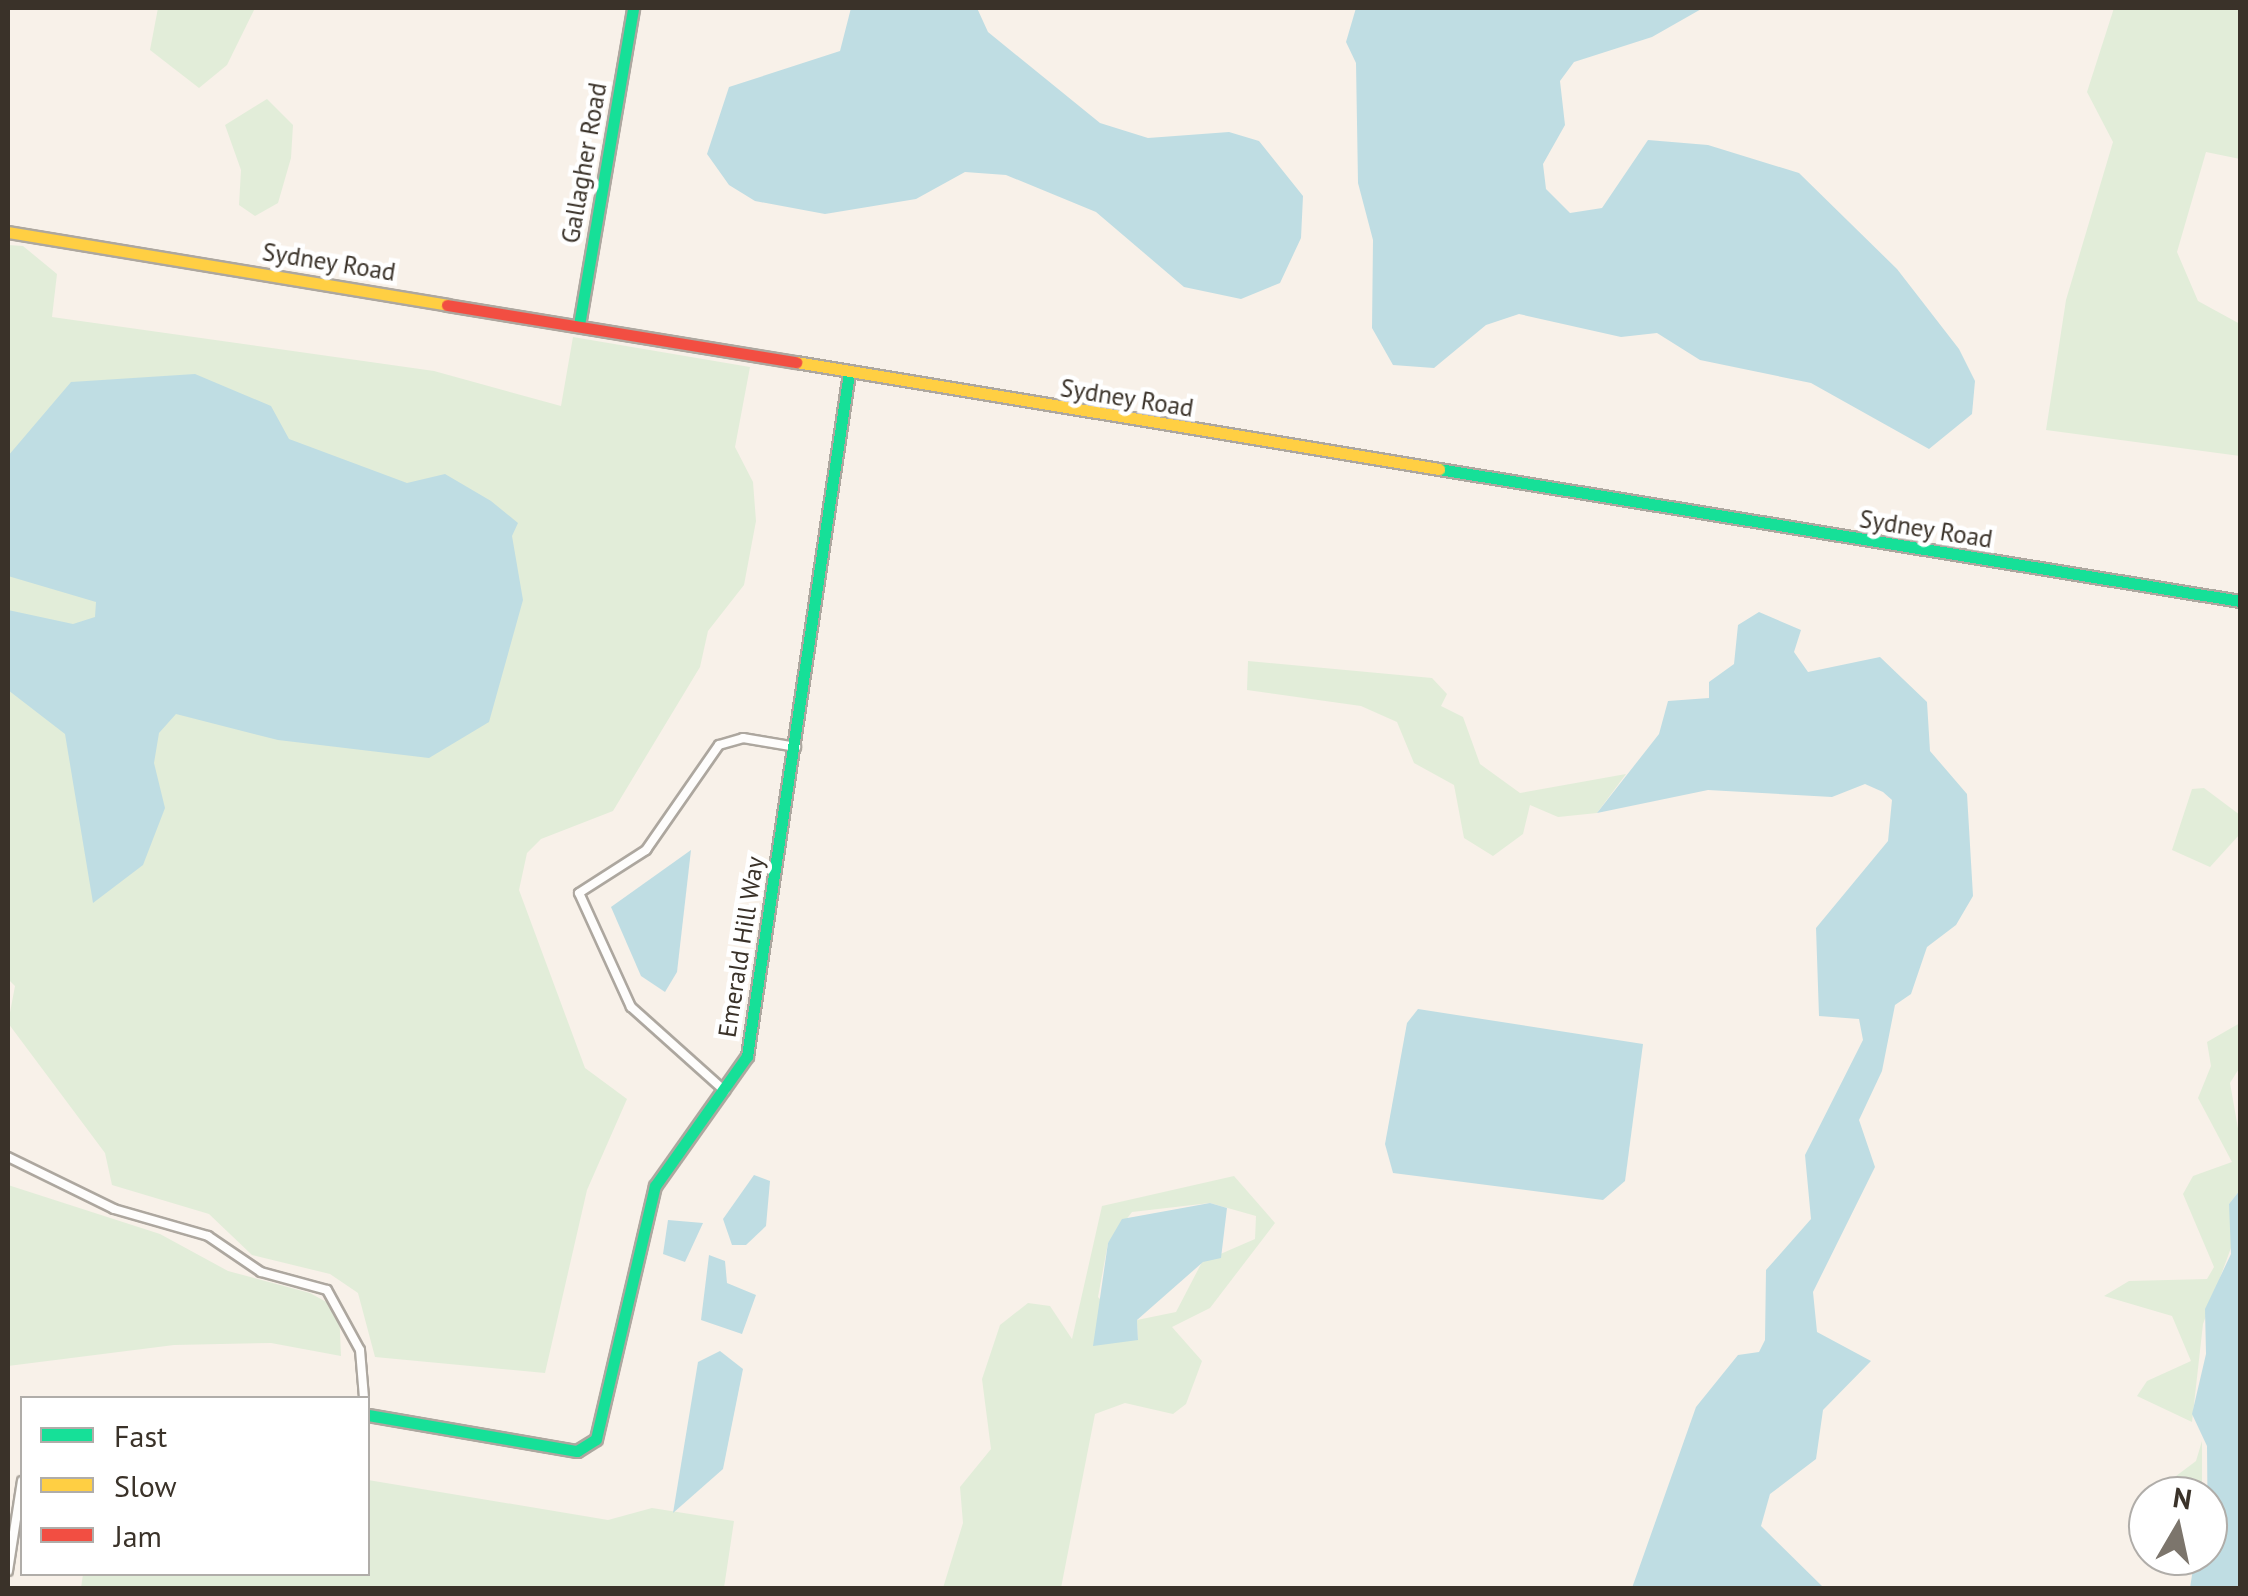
<!DOCTYPE html>
<html>
<head>
<meta charset="utf-8">
<style>
  body { margin:0 }
  #map { position:relative; width:2248px; height:1596px; overflow:hidden; background:#f8f1e9; font-family:"PT Sans",sans-serif }
  div>[style] { position:absolute }
  .green>* { inset:0; background:#e2edd9 }
  .water>* { inset:0; background:#bfdde3 }
  .roads { filter:drop-shadow(2px 0 #ada79f) drop-shadow(-2px 0 #ada79f) drop-shadow(0 2px #ada79f) drop-shadow(0 -2px #ada79f) }
  .street>* { height:8px; margin:-4px; padding:0 4px; transform-origin:4px; border-radius:4px; background:#fefdfc }
  .fast>* { height:11px; margin:-5.5px; padding:0 5.5px; transform-origin:5.5px; border-radius:5.5px; background:#16e098 }
  .slow>* { height:11px; margin:-5.5px; padding:0 5.5px; transform-origin:5.5px; border-radius:5.5px; background:#ffcf43 }
  .jam>* { height:11px; margin:-5.5px; padding:0 5.5px; transform-origin:5.5px; border-radius:5.5px; background:#f24e42 }
  span { translate:-50% -50%; white-space:nowrap; text-align:center; line-height:1.15; -webkit-text-stroke:9px #fff; paint-order:stroke }
  .street-label { font-size:25px; color:#3a3229 }
  .frame { position:absolute; inset:0; border:10px solid #3a3229; pointer-events:none }
  .legend { position:absolute; left:20px; top:1396px; width:350px; height:180px; box-sizing:border-box; background:#fff; border:2px solid #b0ada9; margin:0; padding:12px 18px; list-style:none; font-size:30px; color:#3a3229 }
  .legend li { display:flex; align-items:center; gap:20px; height:50px }
  .legend b { width:50px; border:2px solid #b0ada9 }
  .north { position:absolute; left:2128px; top:1476px; width:100px; height:100px; box-sizing:border-box; background:#fff; border:2px solid #b0ada9; border-radius:50%; rotate:9deg; font-size:28px; font-weight:700; line-height:40px; text-align:center; color:#3a3229 }
  .north::after { content:''; display:block; margin:auto; width:35px; height:45px; background:#7c756c; clip-path:polygon(50% 0,100% 100%,50% 72%,0 100%) }
</style>
</head>
<body>
<div id="map">
  <div class="green">
    <div style="clip-path:polygon(158px 8px,255px 8px,227px 65px,199px 88px,150px 50px)"></div>
    <div style="clip-path:polygon(2114px 8px,2240px 8px,2240px 159px,2206px 152px,2177px 252px,2198px 301px,2240px 324px,2240px 456px,2046px 430px,2066px 300px,2113px 142px,2087px 92px)"></div>
    <div style="clip-path:polygon(267px 99px,293px 125px,291px 158px,278px 203px,255px 216px,239px 205px,241px 170px,225px 125px)"></div>
    <div style="clip-path:polygon(8px 245px,23px 246px,57px 274px,52px 317px,434px 371px,561px 406px,573px 337px,750px 367px,735px 447px,753px 482px,756px 521px,744px 585px,708px 631px,700px 667px,613px 811px,541px 839px,527px 853px,519px 890px,585px 1068px,627px 1099px,587px 1190px,545px 1373px,375px 1357px,358px 1293px,330px 1274px,252px 1255px,209px 1214px,112px 1185px,105px 1153px,8px 1023px,15px 986px,8px 979px)"></div>
    <div style="clip-path:polygon(1248px 661px,1432px 678px,1447px 694px,1441px 706px,1463px 717px,1480px 764px,1520px 793px,1626px 774px,1597px 813px,1558px 817px,1530px 805px,1523px 834px,1493px 856px,1464px 838px,1454px 785px,1414px 763px,1397px 722px,1361px 706px,1247px 690px)"></div>
    <div style="clip-path:polygon(2204px 788px,2240px 815px,2240px 834px,2210px 867px,2172px 850px,2192px 789px)"></div>
    <div style="clip-path:polygon(2240px 1023px,2240px 1067px,2230px 1083px,2240px 1140px,2240px 1190px,2229px 1204px,2235px 1237px,2203px 1324px,2192px 1422px,2137px 1396px,2147px 1381px,2191px 1361px,2172px 1316px,2104px 1296px,2129px 1281px,2207px 1279px,2214px 1267px,2183px 1194px,2193px 1176px,2232px 1162px,2198px 1098px,2211px 1066px,2207px 1042px)"></div>
    <div style="clip-path:polygon(evenodd,1234px 1176px,1275px 1223px,1210px 1308px,1172px 1327px,1202px 1361px,1186px 1404px,1173px 1414px,1125px 1403px,1095px 1414px,1061px 1588px,943px 1588px,963px 1523px,960px 1487px,991px 1449px,982px 1379px,1000px 1325px,1028px 1303px,1050px 1306px,1072px 1339px,1102px 1206px,1234px 1176px,1210px 1203px,1256px 1216px,1255px 1239px,1202px 1262px,1176px 1312px,1137px 1320px,1138px 1340px,1098px 1297px,1108px 1243px,1132px 1212px,1210px 1203px)"></div>
    <div style="clip-path:polygon(8px 1185px,160px 1234px,228px 1271px,310px 1293px,339px 1309px,341px 1356px,271px 1343px,174px 1345px,8px 1366px)"></div>
    <div style="clip-path:polygon(2202px 1441px,2202px 1496px,2169px 1496px,2172px 1479px,2196px 1461px)"></div>
    <div style="clip-path:polygon(368px 1480px,608px 1520px,652px 1508px,734px 1521px,724px 1588px,81px 1588px,83px 1574px,368px 1574px)"></div>
  </div>
  <div class="water">
    <div style="clip-path:polygon(851px 8px,977px 8px,988px 32px,1100px 123px,1148px 138px,1229px 132px,1259px 141px,1303px 196px,1301px 238px,1280px 283px,1241px 299px,1184px 287px,1096px 212px,1006px 175px,965px 172px,916px 199px,825px 214px,755px 201px,729px 185px,707px 154px,729px 87px,840px 51px)"></div>
    <div style="clip-path:polygon(1356px 8px,1703px 8px,1652px 37px,1574px 62px,1560px 81px,1565px 125px,1543px 164px,1546px 189px,1570px 213px,1602px 208px,1648px 140px,1708px 145px,1799px 173px,1897px 269px,1959px 349px,1975px 381px,1972px 414px,1929px 449px,1811px 383px,1700px 360px,1657px 333px,1621px 337px,1519px 314px,1486px 325px,1434px 368px,1393px 365px,1372px 328px,1373px 240px,1358px 183px,1356px 63px,1346px 42px)"></div>
    <div style="clip-path:polygon(195px 374px,271px 406px,289px 439px,407px 483px,445px 474px,491px 501px,518px 523px,512px 536px,523px 600px,489px 722px,429px 758px,278px 740px,176px 714px,159px 733px,154px 763px,165px 808px,143px 865px,93px 903px,65px 734px,8px 690px,8px 610px,73px 624px,95px 617px,96px 602px,8px 576px,8px 456px,71px 382px)"></div>
    <div style="clip-path:polygon(1759px 612px,1801px 630px,1794px 652px,1808px 672px,1880px 657px,1927px 702px,1930px 751px,1967px 794px,1973px 896px,1956px 925px,1927px 947px,1911px 994px,1895px 1005px,1882px 1071px,1859px 1120px,1875px 1167px,1813px 1292px,1817px 1332px,1871px 1361px,1823px 1410px,1816px 1459px,1770px 1494px,1761px 1526px,1824px 1588px,1632px 1588px,1696px 1407px,1738px 1355px,1759px 1352px,1765px 1340px,1766px 1270px,1811px 1219px,1805px 1155px,1863px 1040px,1859px 1019px,1819px 1016px,1816px 928px,1888px 841px,1892px 800px,1883px 792px,1865px 784px,1832px 797px,1708px 790px,1597px 813px,1659px 734px,1668px 701px,1709px 698px,1709px 682px,1734px 664px,1738px 625px)"></div>
    <div style="clip-path:polygon(691px 850px,677px 972px,665px 992px,641px 976px,611px 907px)"></div>
    <div style="clip-path:polygon(1418px 1009px,1643px 1044px,1625px 1181px,1603px 1200px,1393px 1173px,1385px 1144px,1407px 1023px)"></div>
    <div style="clip-path:polygon(754px 1175px,770px 1181px,766px 1226px,746px 1245px,732px 1245px,723px 1219px)"></div>
    <div style="clip-path:polygon(2240px 1190px,2240px 1588px,2190px 1588px,2195px 1556px,2208px 1556px,2207px 1446px,2192px 1414px,2206px 1354px,2205px 1309px,2231px 1254px,2229px 1204px)"></div>
    <div style="clip-path:polygon(1210px 1203px,1227px 1208px,1221px 1258px,1203px 1262px,1137px 1320px,1138px 1340px,1093px 1346px,1108px 1243px,1122px 1219px)"></div>
    <div style="clip-path:polygon(668px 1220px,703px 1223px,685px 1262px,663px 1254px)"></div>
    <div style="clip-path:polygon(709px 1255px,725px 1261px,727px 1283px,756px 1295px,742px 1334px,701px 1320px)"></div>
    <div style="clip-path:polygon(720px 1351px,743px 1369px,723px 1469px,673px 1513px,698px 1362px)"></div>
  </div>
  <div class="roads">
    <div class="street">
      <div style="left:725px;top:1091px;width:126px;rotate:-138.2deg"></div>
      <div style="left:631px;top:1007px;width:125px;rotate:-114.5deg"></div>
      <div style="left:579px;top:893px;width:80px;rotate:-32.7deg"></div>
      <div style="left:646px;top:850px;width:128px;rotate:-55.2deg"></div>
      <div style="left:719px;top:745px;width:25px;rotate:-16deg"></div>
      <div style="left:743px;top:738px;width:54px;rotate:9.6deg"></div>
      <div style="left:8px;top:1157px;width:118px;rotate:26.1deg"></div>
      <div style="left:114px;top:1209px;width:98px;rotate:16deg"></div>
      <div style="left:208px;top:1236px;width:64px;rotate:34.2deg"></div>
      <div style="left:261px;top:1272px;width:68px;rotate:15.3deg"></div>
      <div style="left:327px;top:1290px;width:68px;rotate:61.2deg"></div>
      <div style="left:360px;top:1350px;width:48px;rotate:85.2deg"></div>
      <div style="left:8px;top:1571px;width:91px;rotate:-81.2deg"></div>
    </div>
    <div class="fast">
      <div style="left:579px;top:325px;width:322px;rotate:-80.3deg"></div>
      <div style="left:1439px;top:469px;width:812px;rotate:9.36deg"></div>
      <div style="left:368px;top:1415px;width:212px;rotate:9.8deg"></div>
      <div style="left:577px;top:1451px;width:22px;rotate:-32deg"></div>
      <div style="left:596px;top:1439px;width:260px;rotate:-76.9deg"></div>
      <div style="left:655px;top:1186px;width:159px;rotate:-54.7deg"></div>
      <div style="left:747px;top:1056px;width:691px;rotate:-81.51deg"></div>
    </div>
    <div class="slow">
      <div style="left:8px;top:232px;width:445px;rotate:9.4deg"></div>
      <div style="left:796px;top:362px;width:652px;rotate:9.45deg"></div>
    </div>
    <div class="jam">
      <div style="left:447px;top:305px;width:354px;rotate:9.3deg"></div>
    </div>
  </div>
  <div class="street-label">
    <span style="left:584px;top:163px;rotate:-80deg">Gallagher Road</span>
    <span style="left:329px;top:262px;rotate:9deg">Sydney Road</span>
    <span style="left:1127px;top:398px;rotate:9deg">Sydney Road</span>
    <span style="left:1926px;top:529px;rotate:9deg">Sydney Road</span>
    <span style="left:741px;top:947px;rotate:-81deg">Emerald Hill Way</span>
  </div>
  <div class="frame"></div>
  <ul class="legend">
  <li><b style="height:12px;background:#16e098"></b>Fast</li>
  <li><b style="height:12px;background:#ffcf43"></b>Slow</li>
  <li><b style="height:12px;background:#f24e42"></b>Jam</li>
  </ul>
  <div class="north">N</div>
</div>
</body>
</html>
